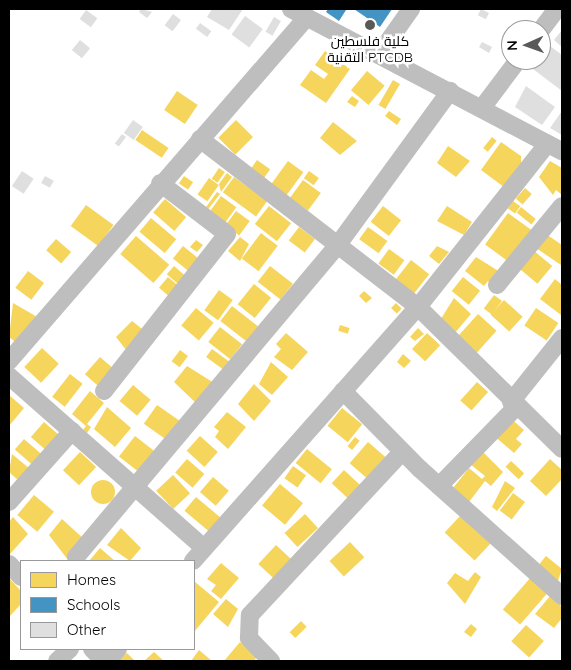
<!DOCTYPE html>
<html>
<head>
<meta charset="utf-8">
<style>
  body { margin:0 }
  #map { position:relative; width:571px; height:670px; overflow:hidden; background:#fff; font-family:Quicksand,Cairo,sans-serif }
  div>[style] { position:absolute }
  .homes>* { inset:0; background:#f6d55c; transform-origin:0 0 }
  .round { border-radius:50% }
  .schools>* { inset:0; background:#4393c3 }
  .building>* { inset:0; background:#dfdfdf; transform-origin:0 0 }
  .minor>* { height:18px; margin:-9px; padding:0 9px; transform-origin:9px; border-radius:9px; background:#bebebe }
  .dots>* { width:14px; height:14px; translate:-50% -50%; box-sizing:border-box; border:2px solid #fff; border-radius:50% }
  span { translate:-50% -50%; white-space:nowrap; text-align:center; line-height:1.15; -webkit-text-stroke:5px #fff; paint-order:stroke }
  .poi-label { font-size:14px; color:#000 }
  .frame { position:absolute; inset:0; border:10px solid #000; pointer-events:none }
  .legend { position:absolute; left:20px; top:560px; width:175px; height:90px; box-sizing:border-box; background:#fff; border:1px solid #999; margin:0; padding:6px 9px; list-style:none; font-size:15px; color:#000 }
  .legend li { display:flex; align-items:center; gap:10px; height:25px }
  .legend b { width:25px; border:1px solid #999 }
  .north { position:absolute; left:501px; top:20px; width:50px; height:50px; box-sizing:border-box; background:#fff; border:1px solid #999; border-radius:50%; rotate:268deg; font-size:14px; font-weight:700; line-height:20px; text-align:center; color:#000 }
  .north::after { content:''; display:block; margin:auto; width:18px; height:22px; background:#595959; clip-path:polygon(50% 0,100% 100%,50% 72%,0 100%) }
</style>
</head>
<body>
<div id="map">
  <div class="homes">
    <div style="clip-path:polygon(325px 51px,350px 69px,326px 103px,300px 85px,311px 70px,324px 79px,328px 74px,315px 65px)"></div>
    <div style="left:367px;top:71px;width:23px;height:25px;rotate:40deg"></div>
    <div style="left:393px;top:80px;width:8px;height:29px;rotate:30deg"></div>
    <div style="left:177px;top:91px;width:25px;height:23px;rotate:34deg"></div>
    <div style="clip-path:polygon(352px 96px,359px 101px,355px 107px,347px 102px)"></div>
    <div style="clip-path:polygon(389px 111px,401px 119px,397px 125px,385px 116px)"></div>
    <div style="left:236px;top:120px;width:24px;height:25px;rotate:45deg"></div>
    <div style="clip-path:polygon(333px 122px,357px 141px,340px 155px,320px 138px)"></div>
    <div style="left:142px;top:130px;width:32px;height:12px;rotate:34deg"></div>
    <div style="left:492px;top:137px;width:6px;height:14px;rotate:39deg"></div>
    <div style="clip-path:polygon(501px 142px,521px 156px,521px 164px,504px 187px,481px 170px)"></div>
    <div style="clip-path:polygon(448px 146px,470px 161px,456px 177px,437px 163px)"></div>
    <div style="left:257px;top:160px;width:16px;height:12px;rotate:35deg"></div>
    <div style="left:288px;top:161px;width:19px;height:33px;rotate:36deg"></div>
    <div style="clip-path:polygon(550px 161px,562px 168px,562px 195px,556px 190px,553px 195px,539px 177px)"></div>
    <div style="left:219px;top:168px;width:7px;height:13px;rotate:34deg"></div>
    <div style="left:309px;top:171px;width:12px;height:9px;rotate:35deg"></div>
    <div style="clip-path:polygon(227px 173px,232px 177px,221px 192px,219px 184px)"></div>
    <div style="left:184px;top:176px;width:11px;height:9px;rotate:34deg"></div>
    <div style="left:234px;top:177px;width:41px;height:19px;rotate:36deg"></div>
    <div style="left:209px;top:178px;width:12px;height:20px;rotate:35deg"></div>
    <div style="left:303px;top:180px;width:22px;height:22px;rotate:36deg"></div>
    <div style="left:525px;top:188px;width:9px;height:14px;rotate:41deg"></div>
    <div style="clip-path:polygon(217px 192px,220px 194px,206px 212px,204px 210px)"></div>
    <div style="left:221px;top:196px;width:19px;height:20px;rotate:36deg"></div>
    <div style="left:165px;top:199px;width:28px;height:18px;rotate:41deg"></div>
    <div style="left:513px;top:201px;width:9px;height:9px;rotate:36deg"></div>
    <div style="left:86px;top:205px;width:34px;height:26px;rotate:36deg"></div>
    <div style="left:269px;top:206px;width:28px;height:23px;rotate:38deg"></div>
    <div style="left:383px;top:206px;width:23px;height:20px;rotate:38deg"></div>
    <div style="clip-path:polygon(447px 206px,472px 222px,464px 235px,437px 221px)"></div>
    <div style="left:521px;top:207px;width:19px;height:7px;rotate:39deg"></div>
    <div style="left:236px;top:211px;width:17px;height:18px;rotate:36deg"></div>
    <div style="left:508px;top:213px;width:32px;height:39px;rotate:36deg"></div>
    <div style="left:151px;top:218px;width:33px;height:18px;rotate:40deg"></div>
    <div style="left:299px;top:227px;width:20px;height:17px;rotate:37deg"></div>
    <div style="left:368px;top:227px;width:24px;height:15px;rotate:36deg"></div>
    <div style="left:261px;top:233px;width:21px;height:32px;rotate:37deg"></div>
    <div style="clip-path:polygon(546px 234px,562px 245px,561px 265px,536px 248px)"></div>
    <div style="left:136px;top:236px;width:44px;height:24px;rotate:41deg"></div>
    <div style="clip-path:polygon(240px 237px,249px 244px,240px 261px,228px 251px)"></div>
    <div style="left:56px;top:239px;width:20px;height:15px;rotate:41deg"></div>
    <div style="clip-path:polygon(196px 240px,203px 245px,197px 252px,190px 247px)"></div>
    <div style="left:183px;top:246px;width:21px;height:16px;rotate:39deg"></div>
    <div style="clip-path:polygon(437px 246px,449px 252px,439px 264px,429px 256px)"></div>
    <div style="left:389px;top:249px;width:19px;height:18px;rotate:36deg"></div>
    <div style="left:533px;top:250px;width:25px;height:23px;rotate:40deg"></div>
    <div style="clip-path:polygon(476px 257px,500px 272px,491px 283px,488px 281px,484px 286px,465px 271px)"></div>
    <div style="left:411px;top:260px;width:23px;height:29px;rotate:38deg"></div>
    <div style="left:174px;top:266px;width:18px;height:11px;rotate:41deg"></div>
    <div style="left:270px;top:266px;width:29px;height:20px;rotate:38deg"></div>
    <div style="left:28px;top:271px;width:20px;height:21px;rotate:37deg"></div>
    <div style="left:168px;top:277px;width:17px;height:14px;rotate:40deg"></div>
    <div style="left:463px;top:277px;width:22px;height:18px;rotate:39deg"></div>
    <div style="clip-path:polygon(555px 279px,562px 285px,561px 315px,540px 299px)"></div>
    <div style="left:254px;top:284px;width:22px;height:26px;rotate:39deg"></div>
    <div style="left:219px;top:290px;width:17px;height:25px;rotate:36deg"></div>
    <div style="clip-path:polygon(364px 291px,372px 298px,366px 303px,359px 296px)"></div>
    <div style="left:494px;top:295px;width:10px;height:17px;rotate:37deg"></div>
    <div style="clip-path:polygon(454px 298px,471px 314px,454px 334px,439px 322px)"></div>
    <div style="left:504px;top:300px;width:25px;height:20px;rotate:42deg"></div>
    <div style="clip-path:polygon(13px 303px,39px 318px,19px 345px,9px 337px)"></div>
    <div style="left:396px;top:303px;width:8px;height:7px;rotate:45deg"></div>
    <div style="left:232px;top:306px;width:33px;height:19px;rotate:38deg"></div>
    <div style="left:196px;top:308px;width:23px;height:23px;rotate:40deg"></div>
    <div style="left:536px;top:308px;width:27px;height:21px;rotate:34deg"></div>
    <div style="left:478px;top:314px;width:25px;height:31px;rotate:42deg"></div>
    <div style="clip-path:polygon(132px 321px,146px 332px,130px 355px,116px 337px)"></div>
    <div style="left:340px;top:325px;width:10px;height:6px;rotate:17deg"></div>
    <div style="left:220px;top:327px;width:28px;height:19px;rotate:38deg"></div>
    <div style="clip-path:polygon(418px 328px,424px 334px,415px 341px,410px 337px)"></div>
    <div style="clip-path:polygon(286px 333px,308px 352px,292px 370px,274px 357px,281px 349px,276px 344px)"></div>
    <div style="left:427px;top:333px;width:18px;height:22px;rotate:43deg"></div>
    <div style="left:42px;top:348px;width:23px;height:26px;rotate:43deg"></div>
    <div style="left:212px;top:349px;width:22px;height:10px;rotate:36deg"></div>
    <div style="left:180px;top:350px;width:10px;height:14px;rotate:37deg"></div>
    <div style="clip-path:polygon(403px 354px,411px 361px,404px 368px,397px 362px)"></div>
    <div style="left:100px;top:357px;width:21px;height:23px;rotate:41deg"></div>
    <div style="clip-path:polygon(271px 362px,288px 377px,272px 395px,259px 384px)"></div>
    <div style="clip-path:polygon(187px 366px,214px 383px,197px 404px,174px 382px)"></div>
    <div style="left:70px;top:374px;width:16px;height:29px;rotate:38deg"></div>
    <div style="left:477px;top:382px;width:15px;height:25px;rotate:42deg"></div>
    <div style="clip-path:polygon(254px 384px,271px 401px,254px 421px,238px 404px)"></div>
    <div style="left:133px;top:385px;width:23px;height:21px;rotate:40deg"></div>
    <div style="clip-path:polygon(90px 391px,104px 403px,87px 424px,91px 427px,87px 433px,83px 430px,86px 426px,72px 414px)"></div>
    <div style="clip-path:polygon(9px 395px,24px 408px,9px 426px)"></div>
    <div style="left:157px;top:405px;width:28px;height:23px;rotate:35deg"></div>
    <div style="clip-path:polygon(107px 407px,131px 428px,115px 447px,94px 429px)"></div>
    <div style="left:342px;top:408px;width:26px;height:23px;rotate:39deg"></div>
    <div style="clip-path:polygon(227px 412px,246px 427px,228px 449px,215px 437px,219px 431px,214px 427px)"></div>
    <div style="clip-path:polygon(509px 417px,524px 430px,516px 439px,522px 444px,514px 453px,493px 435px)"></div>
    <div style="left:44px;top:422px;width:23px;height:20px;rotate:41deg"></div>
    <div style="left:135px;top:436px;width:24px;height:26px;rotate:38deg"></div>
    <div style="left:200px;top:436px;width:24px;height:20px;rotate:42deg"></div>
    <div style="left:355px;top:437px;width:6px;height:12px;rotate:39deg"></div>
    <div style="left:24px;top:439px;width:23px;height:14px;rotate:41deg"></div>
    <div style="left:368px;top:442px;width:28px;height:28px;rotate:41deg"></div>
    <div style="left:307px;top:449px;width:32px;height:18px;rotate:39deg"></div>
    <div style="clip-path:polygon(481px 450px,503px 472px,491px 486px,485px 481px,469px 502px,453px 488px,469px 468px,482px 479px,485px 476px,470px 464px)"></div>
    <div style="left:80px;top:452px;width:22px;height:25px;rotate:43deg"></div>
    <div style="clip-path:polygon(12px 454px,30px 469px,19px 481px,9px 472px)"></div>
    <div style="left:187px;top:459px;width:23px;height:18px;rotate:41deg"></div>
    <div style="clip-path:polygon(550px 459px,562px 470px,562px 479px,546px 496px,530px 481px)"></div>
    <div style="left:511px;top:461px;width:18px;height:8px;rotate:43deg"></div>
    <div style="left:293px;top:466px;width:16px;height:15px;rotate:35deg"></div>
    <div style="left:344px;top:470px;width:26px;height:18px;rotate:43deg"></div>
    <div style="left:173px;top:475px;width:25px;height:23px;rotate:47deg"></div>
    <div style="left:213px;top:477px;width:21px;height:20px;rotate:41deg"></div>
    <div class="round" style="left:91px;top:480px;width:24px;height:24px"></div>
    <div style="clip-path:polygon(505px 481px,515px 488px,497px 511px,492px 507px)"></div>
    <div style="left:280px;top:484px;width:30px;height:28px;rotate:40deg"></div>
    <div style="left:513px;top:493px;width:15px;height:22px;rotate:37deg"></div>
    <div style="left:34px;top:495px;width:26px;height:26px;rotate:40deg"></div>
    <div style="left:196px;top:497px;width:38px;height:18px;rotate:40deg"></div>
    <div style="left:305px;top:514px;width:19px;height:28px;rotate:47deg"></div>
    <div style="left:461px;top:515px;width:41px;height:24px;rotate:43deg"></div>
    <div style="clip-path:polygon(13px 517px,28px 534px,10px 554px,9px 522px)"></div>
    <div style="clip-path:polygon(62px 519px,85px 540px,68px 560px,49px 535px)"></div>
    <div style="clip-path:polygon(121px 528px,141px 548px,130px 561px,107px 545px)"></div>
    <div style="left:350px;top:542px;width:21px;height:28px;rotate:47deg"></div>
    <div style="left:276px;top:545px;width:22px;height:26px;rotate:43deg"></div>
    <div style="clip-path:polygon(100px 548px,115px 561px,89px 561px)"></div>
    <div style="clip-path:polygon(546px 556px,562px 569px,557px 584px,537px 567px)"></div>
    <div style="clip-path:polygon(221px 563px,239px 578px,221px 599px,211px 591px,216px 585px,207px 579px)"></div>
    <div style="clip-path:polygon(475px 572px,481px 577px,465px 604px,447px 583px,455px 573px,468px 581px)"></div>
    <div style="left:531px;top:577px;width:23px;height:43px;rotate:41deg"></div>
    <div style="clip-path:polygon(9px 578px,21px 591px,21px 604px,9px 617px)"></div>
    <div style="clip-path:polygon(194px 581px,219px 602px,194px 632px)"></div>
    <div style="clip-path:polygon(550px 596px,562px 607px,562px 618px,554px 628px,535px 614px)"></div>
    <div style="clip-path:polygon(226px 599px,238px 609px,228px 627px,213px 614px)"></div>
    <div style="left:301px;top:621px;width:8px;height:16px;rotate:45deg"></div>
    <div style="clip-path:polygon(471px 624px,477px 629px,471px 637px,464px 632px)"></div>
    <div style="left:526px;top:625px;width:24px;height:22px;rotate:42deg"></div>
    <div style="clip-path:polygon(240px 642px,257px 657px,254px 661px,224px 661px)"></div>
    <div style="clip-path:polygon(199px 650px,212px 661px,191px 661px)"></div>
    <div style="clip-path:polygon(154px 652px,164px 661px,144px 661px)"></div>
    <div style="clip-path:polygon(127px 653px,135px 661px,119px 661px)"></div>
  </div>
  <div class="schools">
    <div style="clip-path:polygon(328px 9px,343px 9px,346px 10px,339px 21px,326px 12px)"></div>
    <div style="clip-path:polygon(354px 9px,392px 9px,380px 27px)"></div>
  </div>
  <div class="building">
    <div style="clip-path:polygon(141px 9px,152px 12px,147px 18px,139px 12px)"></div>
    <div style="clip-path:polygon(212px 9px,243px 9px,229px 30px,207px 17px)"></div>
    <div style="left:481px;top:9px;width:9px;height:7px;rotate:27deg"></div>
    <div style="left:86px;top:10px;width:14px;height:11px;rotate:36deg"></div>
    <div style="left:173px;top:14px;width:10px;height:14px;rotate:37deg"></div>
    <div style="left:245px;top:16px;width:22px;height:23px;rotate:36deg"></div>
    <div style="left:274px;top:17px;width:8px;height:17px;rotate:30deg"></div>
    <div style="left:200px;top:23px;width:14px;height:7px;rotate:36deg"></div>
    <div style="clip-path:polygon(562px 30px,562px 47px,554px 40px)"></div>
    <div style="left:80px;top:40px;width:13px;height:13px;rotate:39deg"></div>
    <div style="clip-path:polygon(482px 42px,492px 47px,489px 53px,479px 47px)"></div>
    <div style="clip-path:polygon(550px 46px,562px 55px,562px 91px,533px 69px)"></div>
    <div style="clip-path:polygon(526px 86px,555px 107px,542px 125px,515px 107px)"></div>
    <div style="clip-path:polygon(562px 111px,562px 135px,550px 128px)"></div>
    <div style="left:133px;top:120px;width:12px;height:16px;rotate:35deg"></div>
    <div style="left:122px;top:134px;width:5px;height:12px;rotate:37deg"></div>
    <div style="left:22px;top:171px;width:14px;height:18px;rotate:34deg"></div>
    <div style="left:45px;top:176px;width:10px;height:8px;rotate:29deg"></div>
  </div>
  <div class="minor">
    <div style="left:291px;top:9px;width:306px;rotate:27.7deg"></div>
    <div style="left:541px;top:30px;width:26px;rotate:-53deg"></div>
    <div style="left:380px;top:53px;width:54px;rotate:-54.8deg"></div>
    <div style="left:482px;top:108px;width:60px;rotate:-53.1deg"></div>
    <div style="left:200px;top:139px;width:275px;rotate:37.6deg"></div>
    <div style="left:418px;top:307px;width:202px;rotate:44.6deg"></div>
    <div style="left:497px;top:285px;width:102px;rotate:-50.6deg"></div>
    <div style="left:9px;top:361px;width:455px;rotate:-49.1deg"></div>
    <div style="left:9px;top:376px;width:260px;rotate:41.4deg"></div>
    <div style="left:104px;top:391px;width:199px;rotate:-51.9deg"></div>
    <div style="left:227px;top:234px;width:84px;rotate:-142.7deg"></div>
    <div style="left:343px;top:391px;width:110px;rotate:45.4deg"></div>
    <div style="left:420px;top:469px;width:191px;rotate:41.8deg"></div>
    <div style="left:511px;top:402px;width:82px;rotate:-51.4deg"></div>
    <div style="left:439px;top:486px;width:110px;rotate:-45.7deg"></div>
    <div style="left:9px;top:502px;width:95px;rotate:-48.4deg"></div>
    <div style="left:76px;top:557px;width:406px;rotate:-50deg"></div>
    <div style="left:337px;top:246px;width:192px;rotate:-53.9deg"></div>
    <div style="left:193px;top:561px;width:339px;rotate:-48.5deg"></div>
    <div style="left:418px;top:307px;width:208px;rotate:-51.6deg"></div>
    <div style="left:9px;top:564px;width:18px;rotate:47deg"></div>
    <div style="left:92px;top:649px;width:17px;rotate:45deg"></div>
    <div style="left:57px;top:661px;width:18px;rotate:-43deg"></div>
    <div style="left:107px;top:661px;width:16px;rotate:-47deg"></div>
    <div style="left:271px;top:661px;width:32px;rotate:-134deg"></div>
    <div style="left:249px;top:638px;width:23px;rotate:-88deg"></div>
    <div style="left:250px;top:615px;width:223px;rotate:-47deg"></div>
  </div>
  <div class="dots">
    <div style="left:370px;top:25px;background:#595959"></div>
  </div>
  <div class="poi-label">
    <span style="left:370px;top:49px">كلية فلسطين<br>التقنية PTCDB</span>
  </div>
  <div class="frame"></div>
  <ul class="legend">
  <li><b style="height:14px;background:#f6d55c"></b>Homes</li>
  <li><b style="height:14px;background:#4393c3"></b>Schools</li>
  <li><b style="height:14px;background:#dfdfdf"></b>Other</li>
  </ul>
  <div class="north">N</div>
</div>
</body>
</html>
